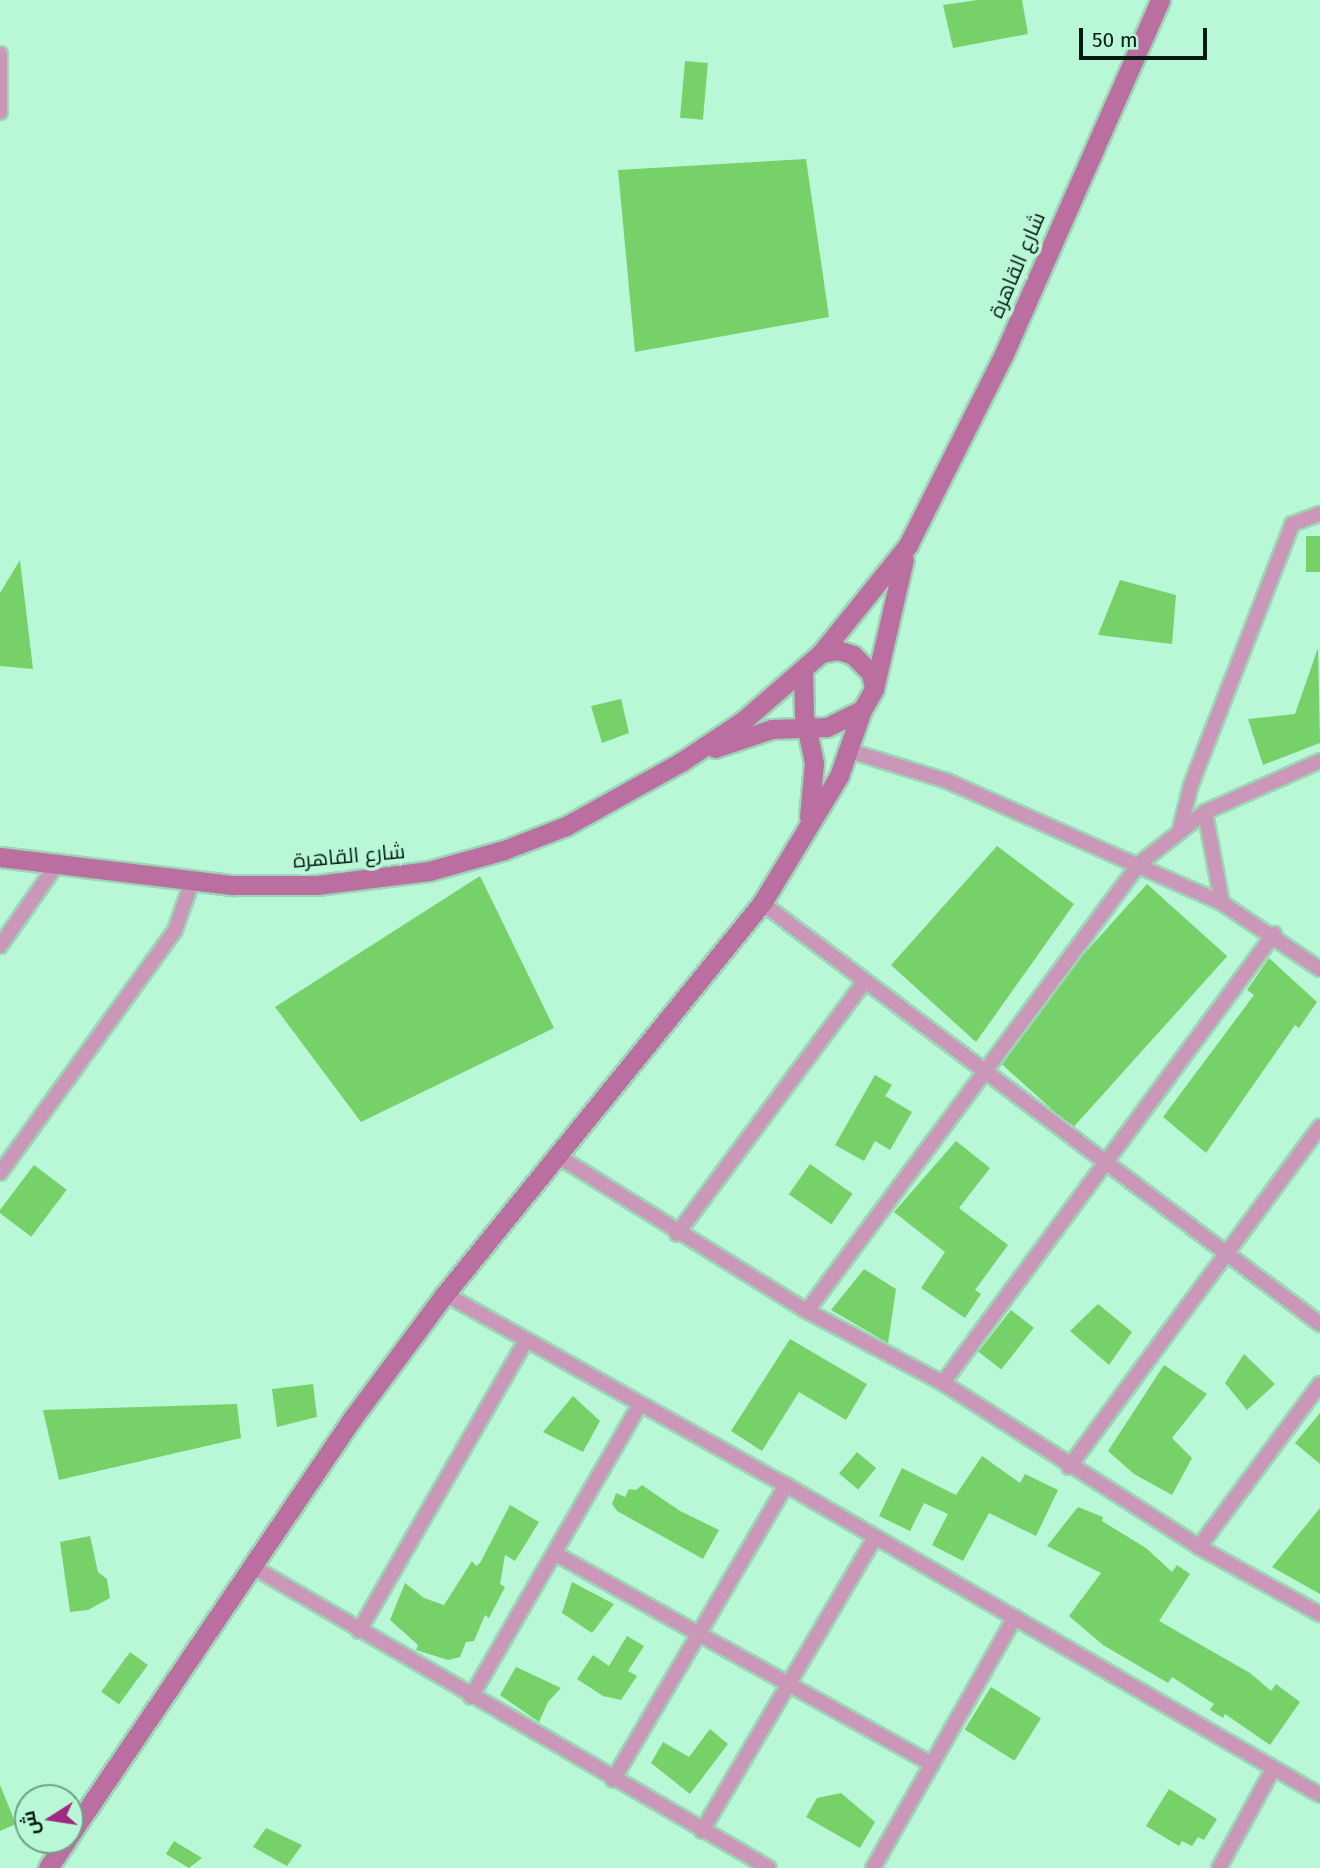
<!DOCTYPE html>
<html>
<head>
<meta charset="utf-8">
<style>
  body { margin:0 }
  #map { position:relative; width:1320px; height:1868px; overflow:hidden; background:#b9f8d7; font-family:"Fira Sans",Cairo,sans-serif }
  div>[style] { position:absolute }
  .building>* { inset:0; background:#75d168; transform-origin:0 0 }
  .roads { filter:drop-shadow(2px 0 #9cd5b7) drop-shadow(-2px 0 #9cd5b7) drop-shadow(0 2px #9cd5b7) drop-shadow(0 -2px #9cd5b7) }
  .minor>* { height:14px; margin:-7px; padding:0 7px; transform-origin:7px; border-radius:7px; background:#cb97b8 }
  .secondary>* { height:19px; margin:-9.5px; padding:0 9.5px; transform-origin:9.5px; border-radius:9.5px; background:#ba6fa0 }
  span { translate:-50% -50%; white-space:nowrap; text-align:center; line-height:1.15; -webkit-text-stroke:7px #b9f8d7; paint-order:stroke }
  .street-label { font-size:21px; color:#031b10 }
  .north { position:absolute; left:14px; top:1784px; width:70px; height:70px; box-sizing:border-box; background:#b9f8d7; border:2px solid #70a087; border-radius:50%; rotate:258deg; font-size:19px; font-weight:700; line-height:28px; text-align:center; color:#031b10 }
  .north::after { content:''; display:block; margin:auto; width:24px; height:32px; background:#a12980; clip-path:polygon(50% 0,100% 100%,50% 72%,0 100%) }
  .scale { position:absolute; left:1079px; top:28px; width:128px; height:32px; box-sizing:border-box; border:4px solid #031b10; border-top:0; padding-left:9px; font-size:21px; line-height:24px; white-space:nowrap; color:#031b10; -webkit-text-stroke:5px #b9f8d7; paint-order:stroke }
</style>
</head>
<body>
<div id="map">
  <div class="building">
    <div style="clip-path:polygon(978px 0,1022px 0,1028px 34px,953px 48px,943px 5px)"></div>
    <div style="left:685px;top:61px;width:23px;height:57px;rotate:5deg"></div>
    <div style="clip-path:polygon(806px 159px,829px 317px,635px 352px,618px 170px)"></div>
    <div style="left:1306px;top:536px;width:14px;height:36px"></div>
    <div style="clip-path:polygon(20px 560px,33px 669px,0 666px,0 593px)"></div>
    <div style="clip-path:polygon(1120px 580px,1176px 595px,1172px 644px,1098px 635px)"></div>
    <div style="clip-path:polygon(1318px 648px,1320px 743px,1263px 765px,1248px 719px,1295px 714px)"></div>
    <div style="clip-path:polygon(621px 699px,629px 733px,602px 743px,591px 706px)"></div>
    <div style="clip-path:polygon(997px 846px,1074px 904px,976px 1042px,891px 965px)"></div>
    <div style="clip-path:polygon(480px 876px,554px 1028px,361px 1122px,275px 1007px)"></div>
    <div style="left:1147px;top:884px;width:108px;height:231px;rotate:42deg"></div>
    <div style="clip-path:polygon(1269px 958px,1317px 1002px,1299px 1028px,1295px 1025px,1206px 1153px,1163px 1117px,1254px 995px,1247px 990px)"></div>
    <div style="clip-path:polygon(875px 1075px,892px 1085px,885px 1096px,912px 1112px,890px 1150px,875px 1141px,864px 1161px,835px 1145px)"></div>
    <div style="clip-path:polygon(956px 1141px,990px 1168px,959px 1208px,1008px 1245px,975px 1290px,981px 1294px,965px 1318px,921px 1288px,945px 1252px,894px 1212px)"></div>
    <div style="left:810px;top:1164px;width:52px;height:37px;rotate:35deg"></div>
    <div style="left:34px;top:1165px;width:41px;height:59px;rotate:37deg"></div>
    <div style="clip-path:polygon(864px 1269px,896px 1289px,888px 1343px,831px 1310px)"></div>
    <div style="clip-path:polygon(1098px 1304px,1132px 1332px,1109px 1365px,1070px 1331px)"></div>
    <div style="left:1011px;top:1310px;width:29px;height:53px;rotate:38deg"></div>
    <div style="clip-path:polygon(790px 1339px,867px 1384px,846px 1420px,799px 1392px,762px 1451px,731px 1431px)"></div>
    <div style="clip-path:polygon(1244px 1354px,1275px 1384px,1247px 1410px,1225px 1383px)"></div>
    <div style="clip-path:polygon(1164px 1365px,1207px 1394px,1172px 1438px,1192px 1458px,1172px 1495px,1134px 1474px,1108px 1451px)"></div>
    <div style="clip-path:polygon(313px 1384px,317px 1417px,277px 1427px,272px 1389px)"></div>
    <div style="clip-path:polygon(573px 1396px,600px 1421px,583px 1452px,543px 1432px)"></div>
    <div style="clip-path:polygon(237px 1404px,241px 1438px,59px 1480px,43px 1410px)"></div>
    <div style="clip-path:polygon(1320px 1413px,1320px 1464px,1295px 1443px)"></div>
    <div style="left:857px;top:1452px;width:25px;height:28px;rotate:40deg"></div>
    <div style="clip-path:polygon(982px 1456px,1020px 1483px,1025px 1474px,1058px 1490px,1036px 1536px,989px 1513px,963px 1561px,932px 1545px,948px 1514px,924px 1503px,910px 1531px,879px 1516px,902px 1468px,956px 1495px)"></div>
    <div style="clip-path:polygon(642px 1485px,680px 1511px,719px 1530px,703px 1559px,617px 1511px,612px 1504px,616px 1493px,625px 1497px,629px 1489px,636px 1490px)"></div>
    <div style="clip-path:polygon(510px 1505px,539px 1522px,515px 1561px,505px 1555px,500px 1584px,505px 1587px,489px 1618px,485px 1615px,474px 1641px,466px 1642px,460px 1657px,448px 1660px,416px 1650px,418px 1645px,390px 1620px,405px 1583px,424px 1598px,444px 1605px,472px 1561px,476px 1566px,480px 1563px)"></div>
    <div style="clip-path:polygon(1078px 1507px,1103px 1517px,1102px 1521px,1146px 1548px,1172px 1572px,1177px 1565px,1190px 1574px,1159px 1621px,1250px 1673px,1271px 1691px,1276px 1684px,1300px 1702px,1270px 1745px,1225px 1714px,1223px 1718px,1210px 1710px,1214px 1704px,1172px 1677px,1168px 1683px,1103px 1645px,1069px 1616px,1101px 1573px,1047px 1546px)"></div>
    <div style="clip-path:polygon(1320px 1508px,1320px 1594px,1272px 1567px)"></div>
    <div style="clip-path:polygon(90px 1536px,98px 1572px,107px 1579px,110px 1598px,88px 1610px,70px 1612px,60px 1542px)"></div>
    <div style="clip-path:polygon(572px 1582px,614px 1604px,592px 1633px,562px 1613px)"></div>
    <div style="clip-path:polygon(627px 1636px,644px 1646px,628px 1671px,637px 1676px,621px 1700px,603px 1696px,577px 1679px,593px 1655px,609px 1666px)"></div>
    <div style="left:130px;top:1652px;width:22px;height:49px;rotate:36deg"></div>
    <div style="clip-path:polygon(516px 1667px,561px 1688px,548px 1702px,539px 1722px,500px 1695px)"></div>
    <div style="left:991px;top:1687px;width:59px;height:50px;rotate:32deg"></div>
    <div style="clip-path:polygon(710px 1729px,728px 1744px,690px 1794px,651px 1763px,663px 1742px,689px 1757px)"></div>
    <div style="clip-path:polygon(0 1785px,16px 1824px,0 1831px)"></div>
    <div style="clip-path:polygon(1169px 1789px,1217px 1819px,1204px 1840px,1198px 1837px,1192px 1846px,1182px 1841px,1179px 1846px,1146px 1826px)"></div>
    <div style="clip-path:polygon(841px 1793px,875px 1822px,860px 1848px,806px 1817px,817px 1798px)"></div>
    <div style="clip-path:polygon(266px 1828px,302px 1845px,287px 1866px,253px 1847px)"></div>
    <div style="clip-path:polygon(174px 1841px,202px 1858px,189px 1868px,166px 1854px)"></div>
  </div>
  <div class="roads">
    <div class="minor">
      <div style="left:0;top:54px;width:58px;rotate:90deg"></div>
      <div style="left:850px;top:751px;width:102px;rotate:17.2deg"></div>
      <div style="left:947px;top:781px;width:301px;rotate:23.9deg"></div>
      <div style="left:1222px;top:903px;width:118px;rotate:34deg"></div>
      <div style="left:1205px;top:812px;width:93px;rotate:79.4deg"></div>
      <div style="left:1180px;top:829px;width:45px;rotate:-76deg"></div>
      <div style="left:1191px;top:785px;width:280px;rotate:-68.8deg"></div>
      <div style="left:1292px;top:524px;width:30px;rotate:-20deg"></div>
      <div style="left:762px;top:903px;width:699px;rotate:37.03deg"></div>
      <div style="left:0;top:946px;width:100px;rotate:-55.2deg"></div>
      <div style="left:556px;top:1155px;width:296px;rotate:31.9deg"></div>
      <div style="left:807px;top:1311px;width:154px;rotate:27.9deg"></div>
      <div style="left:943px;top:1383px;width:304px;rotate:32.6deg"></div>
      <div style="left:1199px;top:1547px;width:138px;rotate:29deg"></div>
      <div style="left:0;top:1173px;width:299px;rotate:-54.2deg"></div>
      <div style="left:175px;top:930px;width:51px;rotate:-70.5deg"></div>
      <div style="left:677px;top:1234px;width:315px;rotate:-53.4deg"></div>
      <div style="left:445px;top:1294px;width:391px;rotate:29.3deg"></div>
      <div style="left:786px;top:1485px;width:617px;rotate:30.14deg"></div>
      <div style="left:807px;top:1311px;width:557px;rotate:-53.4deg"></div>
      <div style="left:1139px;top:864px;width:84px;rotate:-38.2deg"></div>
      <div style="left:1205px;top:812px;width:126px;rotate:-23.9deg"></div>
      <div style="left:943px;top:1383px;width:558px;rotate:-53.6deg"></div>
      <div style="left:1069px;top:1467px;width:423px;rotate:-53.6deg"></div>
      <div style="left:1199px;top:1547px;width:203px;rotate:-53.4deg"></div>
      <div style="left:554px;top:1553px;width:433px;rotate:29.2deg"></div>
      <div style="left:253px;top:1567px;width:597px;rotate:30.26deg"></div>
      <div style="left:359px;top:1631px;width:335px;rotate:-60.1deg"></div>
      <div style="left:471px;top:1697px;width:338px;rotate:-60deg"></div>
      <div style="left:613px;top:1780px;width:342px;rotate:-59.6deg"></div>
      <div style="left:702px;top:1831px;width:341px;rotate:-59.5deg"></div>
      <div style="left:873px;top:1868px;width:288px;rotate:-60.5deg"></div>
      <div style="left:1219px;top:1868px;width:113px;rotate:-61.4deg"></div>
    </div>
    <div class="secondary">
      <div style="left:821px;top:653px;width:17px;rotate:-10deg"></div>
      <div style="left:838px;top:650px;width:16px;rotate:18deg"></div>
      <div style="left:853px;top:655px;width:25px;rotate:45deg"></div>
      <div style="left:871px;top:673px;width:15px;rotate:79deg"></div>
      <div style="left:803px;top:670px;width:45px;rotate:88.7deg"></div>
      <div style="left:804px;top:715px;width:49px;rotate:78.2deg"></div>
      <div style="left:814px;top:763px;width:54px;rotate:95.3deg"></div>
      <div style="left:715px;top:748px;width:60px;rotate:-18.4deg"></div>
      <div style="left:772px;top:729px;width:55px;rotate:-2.1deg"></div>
      <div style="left:827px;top:727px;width:39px;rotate:-26deg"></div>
      <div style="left:862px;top:710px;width:24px;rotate:-60deg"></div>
      <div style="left:874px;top:689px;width:133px;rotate:-77deg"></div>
      <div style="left:0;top:857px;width:235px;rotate:6.9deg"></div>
      <div style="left:233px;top:885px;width:84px"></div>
      <div style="left:317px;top:885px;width:113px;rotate:-7.1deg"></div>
      <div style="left:429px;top:871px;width:78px;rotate:-15.6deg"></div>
      <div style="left:504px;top:850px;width:66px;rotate:-21.2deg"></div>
      <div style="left:566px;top:826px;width:132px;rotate:-29.1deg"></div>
      <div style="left:681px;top:762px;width:76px;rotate:-33.7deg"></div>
      <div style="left:744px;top:720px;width:102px;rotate:-41deg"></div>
      <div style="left:821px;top:653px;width:139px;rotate:-51.1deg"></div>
      <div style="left:908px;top:545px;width:214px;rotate:-63.3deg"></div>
      <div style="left:1004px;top:354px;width:387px;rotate:-66.2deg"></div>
      <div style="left:70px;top:1835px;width:503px;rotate:-55.87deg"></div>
      <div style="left:352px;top:1419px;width:156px;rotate:-53.4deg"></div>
      <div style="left:445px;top:1294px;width:503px;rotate:-50.97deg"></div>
      <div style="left:762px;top:903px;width:149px;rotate:-58.8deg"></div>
      <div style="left:839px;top:776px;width:70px;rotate:-70.8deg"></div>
      <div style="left:48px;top:1868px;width:34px;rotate:-56deg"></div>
    </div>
  </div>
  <div class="street-label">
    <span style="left:1017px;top:265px;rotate:-67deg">شارع القاهرة</span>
    <span style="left:349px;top:856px;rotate:-5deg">شارع القاهرة</span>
  </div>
  <div class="north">ش</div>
  <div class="scale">50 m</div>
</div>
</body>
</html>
